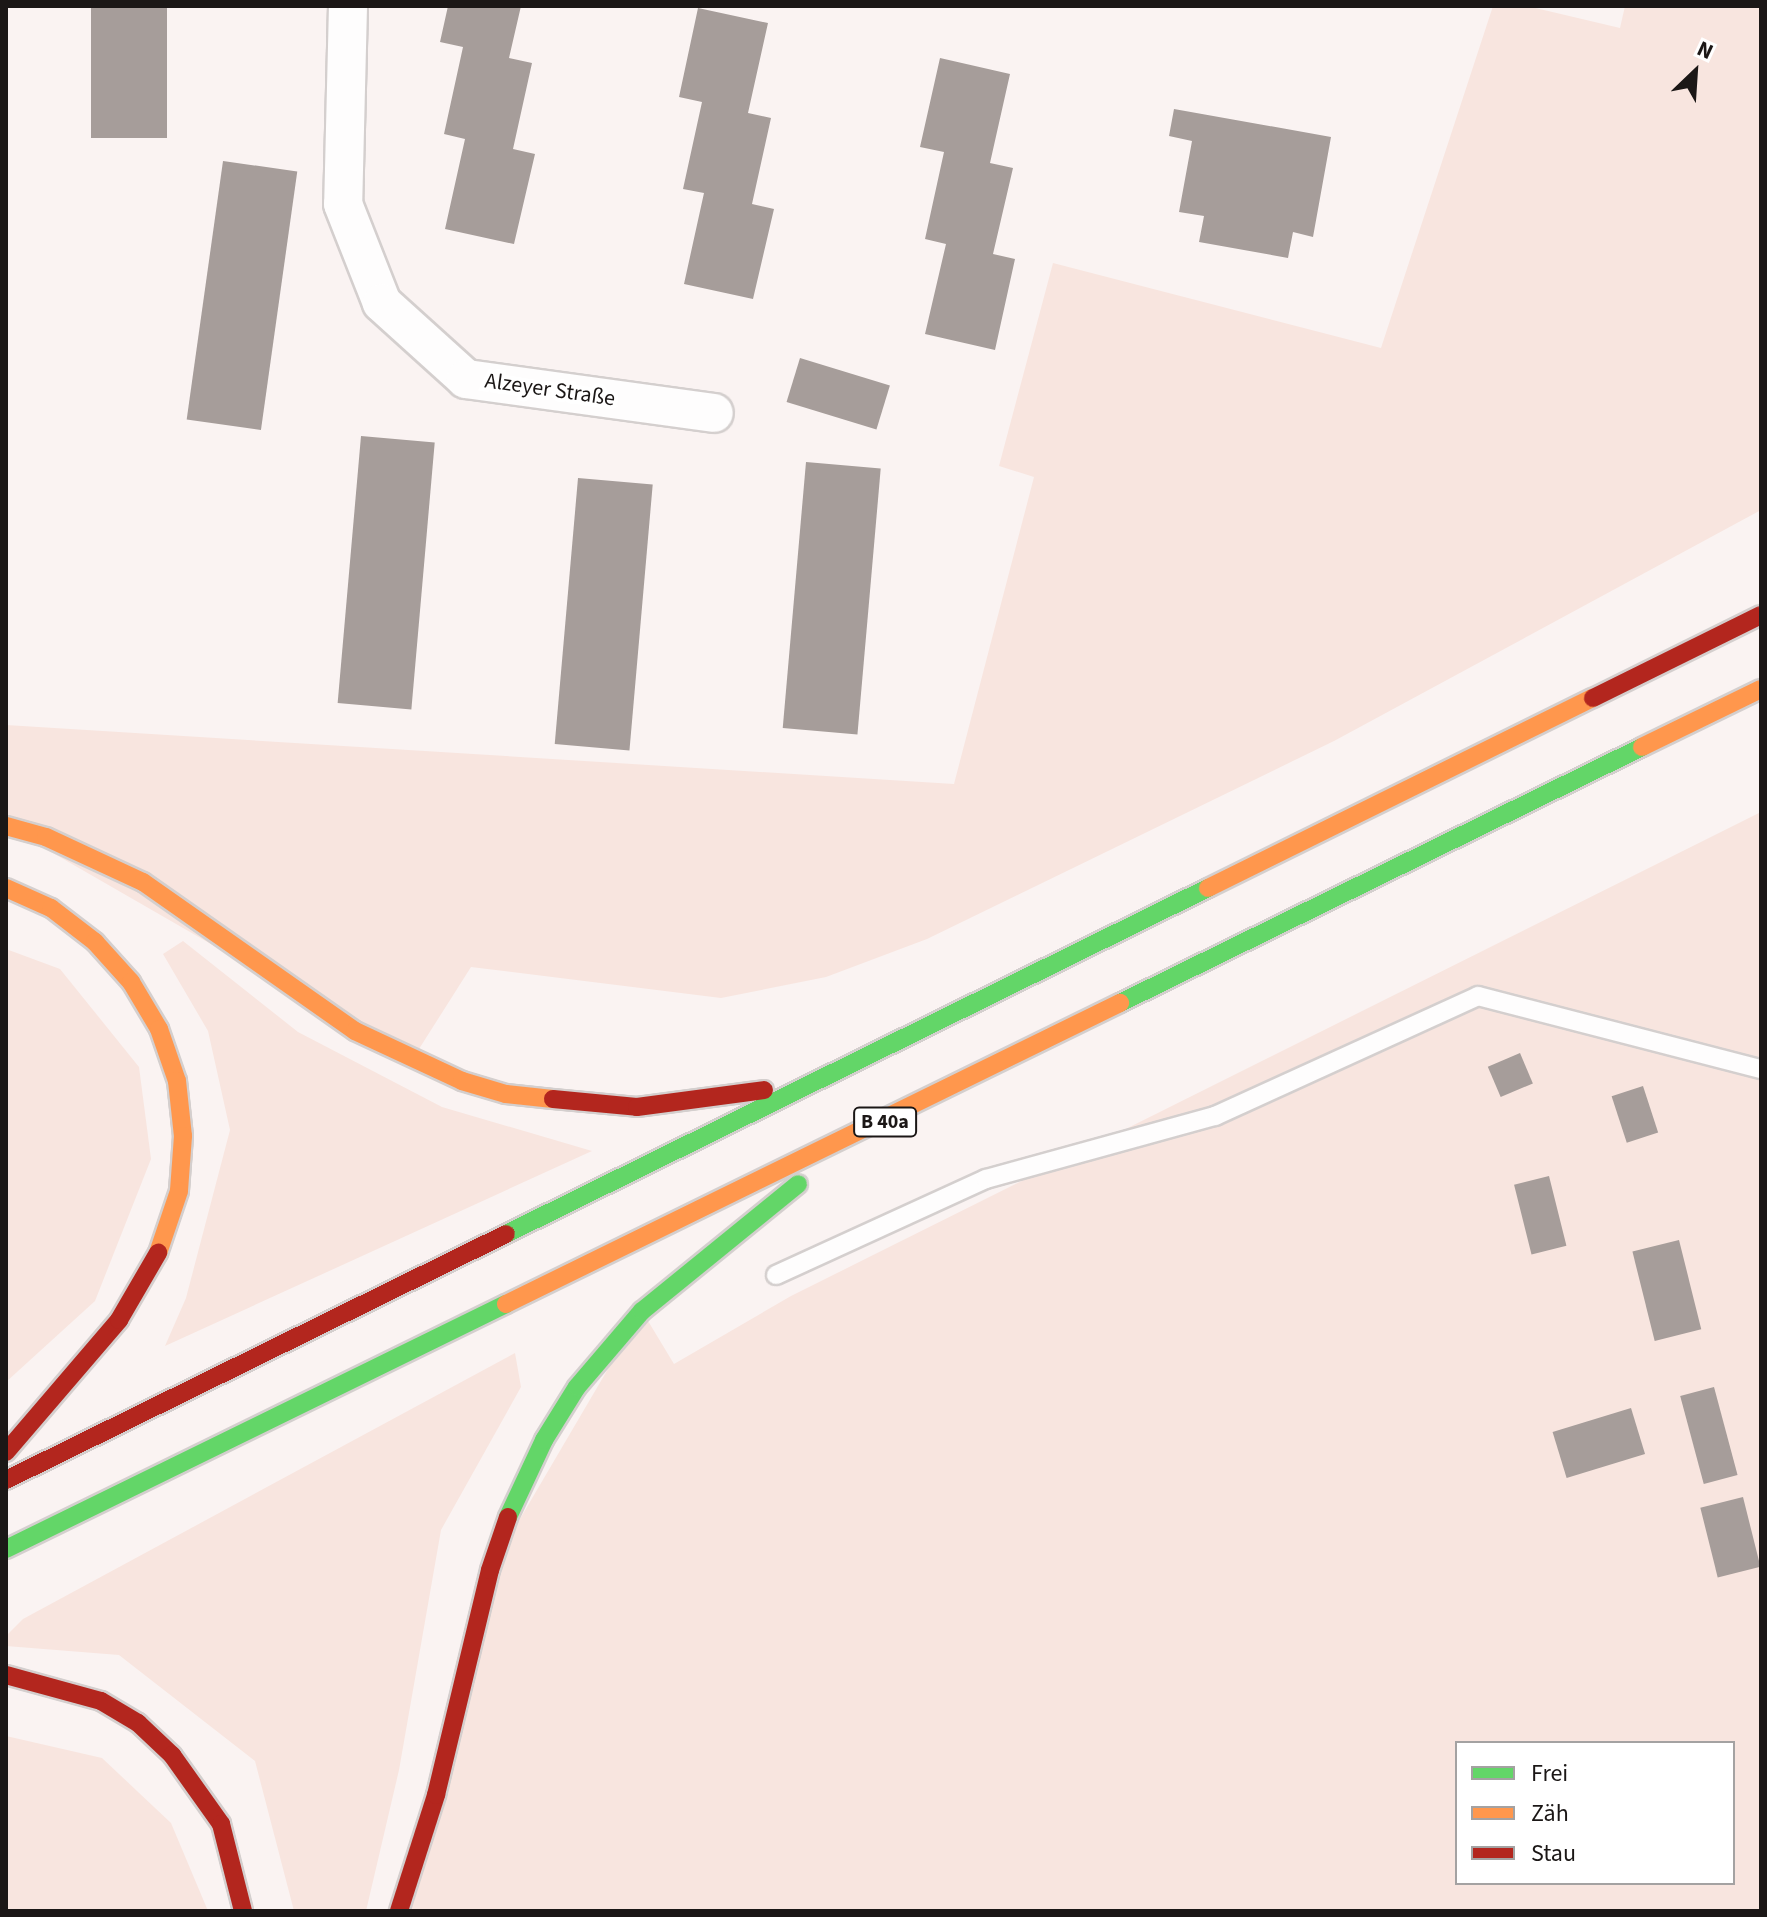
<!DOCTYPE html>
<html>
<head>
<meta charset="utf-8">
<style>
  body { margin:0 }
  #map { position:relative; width:1767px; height:1917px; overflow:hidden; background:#faf3f2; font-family:"Source Sans 3",sans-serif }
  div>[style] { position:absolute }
  .green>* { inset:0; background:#f8e5df }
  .building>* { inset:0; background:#a69d9a; transform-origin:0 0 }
  .roads { filter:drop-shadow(2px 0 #d4cfce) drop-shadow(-2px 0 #d4cfce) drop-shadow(0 2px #d4cfce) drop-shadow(0 -2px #d4cfce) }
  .lane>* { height:18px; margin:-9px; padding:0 9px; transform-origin:9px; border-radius:9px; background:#fefdfd }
  .street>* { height:38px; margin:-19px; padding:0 19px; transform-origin:19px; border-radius:19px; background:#fefdfd }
  .fast>* { height:18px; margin:-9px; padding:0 9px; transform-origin:9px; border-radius:9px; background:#63d668 }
  .slow>* { height:18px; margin:-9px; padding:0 9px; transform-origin:9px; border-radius:9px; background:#ff974d }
  .jam>* { height:18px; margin:-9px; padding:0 9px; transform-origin:9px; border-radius:9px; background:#b3261e }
  span { translate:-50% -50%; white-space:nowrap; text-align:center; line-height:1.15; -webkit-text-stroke:8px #fff; paint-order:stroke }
  .shield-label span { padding:2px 6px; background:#fff; border:2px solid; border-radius:6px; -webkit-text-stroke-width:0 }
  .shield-label { font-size:20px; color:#1b1716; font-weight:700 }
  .street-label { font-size:22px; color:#1b1716 }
  .frame { position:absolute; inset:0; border:8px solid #1b1716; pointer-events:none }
  .legend { position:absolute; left:1455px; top:1741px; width:280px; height:144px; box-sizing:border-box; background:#fff; border:2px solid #a4a2a2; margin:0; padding:10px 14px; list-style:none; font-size:24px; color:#1b1716 }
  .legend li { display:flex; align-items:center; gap:16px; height:40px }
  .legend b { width:40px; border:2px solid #a4a2a2 }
  .north { position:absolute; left:1655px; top:32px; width:80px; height:80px; -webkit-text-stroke:6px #fff; paint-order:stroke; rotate:25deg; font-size:22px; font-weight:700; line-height:32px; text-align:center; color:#1b1716 }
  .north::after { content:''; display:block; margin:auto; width:28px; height:36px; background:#1b1716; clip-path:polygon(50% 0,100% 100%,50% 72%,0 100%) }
</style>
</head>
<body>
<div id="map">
  <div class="green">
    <div style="clip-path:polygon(1493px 6px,1527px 6px,1620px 28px,1625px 6px,1761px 6px,1761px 510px,1334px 741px,927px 939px,826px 977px,721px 998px,471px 967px,412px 1060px,6px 826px,6px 725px,954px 784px,1034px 477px,999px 466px,1053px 263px,1381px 348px)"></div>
    <div style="clip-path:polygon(evenodd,1761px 812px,1761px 1911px,399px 1911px,490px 1570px,642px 1311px,674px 1364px,791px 1296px,1761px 812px,1457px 1743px,1733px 1743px,1733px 1883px,1457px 1883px,1457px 1743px)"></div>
    <div style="clip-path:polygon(183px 941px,298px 1032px,442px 1107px,592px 1151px,165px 1346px,186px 1298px,230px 1130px,208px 1031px,163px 954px)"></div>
    <div style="clip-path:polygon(6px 949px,60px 969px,139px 1067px,151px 1159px,95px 1301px,6px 1382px)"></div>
    <div style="clip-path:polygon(515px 1353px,521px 1387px,441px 1530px,399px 1770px,366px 1911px,294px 1911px,255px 1761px,119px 1655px,6px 1646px,6px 1636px,23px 1619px)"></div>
    <div style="clip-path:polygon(6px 1736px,102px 1758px,171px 1823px,208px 1911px,6px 1911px)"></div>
  </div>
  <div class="building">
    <div style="left:91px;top:6px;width:76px;height:132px"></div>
    <div style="clip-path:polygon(448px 6px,521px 6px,509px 58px,532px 63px,513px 149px,535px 154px,514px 244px,445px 229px,465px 139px,444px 134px,463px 47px,440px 42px)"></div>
    <div style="clip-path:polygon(698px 8px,768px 23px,748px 113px,771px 118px,752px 204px,774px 209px,753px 299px,684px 284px,704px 193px,683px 189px,702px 102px,679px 97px)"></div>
    <div style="clip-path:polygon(940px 58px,1010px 74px,990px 163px,1013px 168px,993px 254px,1015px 259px,995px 350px,925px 334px,946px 244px,925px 239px,944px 152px,920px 147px)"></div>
    <div style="clip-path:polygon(1174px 109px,1331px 137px,1313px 237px,1293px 232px,1288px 258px,1199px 242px,1204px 216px,1179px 212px,1192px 141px,1169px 136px)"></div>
    <div style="left:223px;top:161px;width:75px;height:261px;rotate:8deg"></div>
    <div style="left:800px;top:358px;width:94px;height:46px;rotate:17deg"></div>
    <div style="left:361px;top:436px;width:74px;height:268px;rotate:5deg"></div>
    <div style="left:806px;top:462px;width:75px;height:267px;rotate:5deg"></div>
    <div style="left:578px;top:478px;width:75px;height:267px;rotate:5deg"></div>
    <div style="left:1520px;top:1053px;width:33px;height:35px;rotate:67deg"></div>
    <div style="left:1643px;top:1086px;width:49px;height:33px;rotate:72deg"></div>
    <div style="left:1549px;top:1176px;width:72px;height:36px;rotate:76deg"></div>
    <div style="left:1679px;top:1240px;width:92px;height:48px;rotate:76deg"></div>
    <div style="left:1714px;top:1387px;width:91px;height:35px;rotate:75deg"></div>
    <div style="left:1631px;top:1408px;width:48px;height:82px;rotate:73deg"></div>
    <div style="left:1743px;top:1497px;width:72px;height:44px;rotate:76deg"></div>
  </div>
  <div class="roads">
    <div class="lane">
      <div style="left:776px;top:1275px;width:231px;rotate:-24.6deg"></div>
      <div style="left:986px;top:1179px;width:238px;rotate:-15.4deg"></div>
      <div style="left:1215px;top:1116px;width:289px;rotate:-24.5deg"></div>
      <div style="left:1478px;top:996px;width:292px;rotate:14.5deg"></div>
    </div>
    <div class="street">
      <div style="left:348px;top:6px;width:198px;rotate:91.4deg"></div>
      <div style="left:343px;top:204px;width:106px;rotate:68.5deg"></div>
      <div style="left:382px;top:303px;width:113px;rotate:42.1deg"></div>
      <div style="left:466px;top:379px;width:250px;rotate:7.8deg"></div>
    </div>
    <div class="fast">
      <div style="left:1120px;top:1003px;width:581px;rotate:-26.12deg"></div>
      <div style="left:506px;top:1234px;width:783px;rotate:-26.24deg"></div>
      <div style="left:508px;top:1517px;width:85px;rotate:-64.9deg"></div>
      <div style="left:544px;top:1440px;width:62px;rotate:-58.1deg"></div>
      <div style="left:577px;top:1387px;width:100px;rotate:-49.5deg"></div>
      <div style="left:642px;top:1311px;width:201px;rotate:-39.1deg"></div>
      <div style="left:6px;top:1549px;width:557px;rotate:-26.1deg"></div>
    </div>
    <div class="slow">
      <div style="left:1642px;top:747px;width:132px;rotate:-26deg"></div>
      <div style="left:6px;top:826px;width:41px;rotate:15.4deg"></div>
      <div style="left:46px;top:837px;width:107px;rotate:24.9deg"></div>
      <div style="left:143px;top:882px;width:259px;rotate:35.1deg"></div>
      <div style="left:355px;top:1031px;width:118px;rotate:25deg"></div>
      <div style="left:462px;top:1081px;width:46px;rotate:16.5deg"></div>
      <div style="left:506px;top:1094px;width:47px;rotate:6.1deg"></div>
      <div style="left:6px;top:888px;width:49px;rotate:24deg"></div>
      <div style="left:51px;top:908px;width:56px;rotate:37.7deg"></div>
      <div style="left:95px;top:942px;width:54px;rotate:48deg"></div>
      <div style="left:131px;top:982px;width:55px;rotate:59.2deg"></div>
      <div style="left:159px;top:1029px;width:55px;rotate:70.9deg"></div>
      <div style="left:177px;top:1081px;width:55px;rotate:83.8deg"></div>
      <div style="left:183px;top:1136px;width:55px;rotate:94.2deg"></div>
      <div style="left:179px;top:1191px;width:65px;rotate:108.7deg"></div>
      <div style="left:1208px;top:888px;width:429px;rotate:-26.3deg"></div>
      <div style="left:506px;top:1304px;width:684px;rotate:-26.12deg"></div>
    </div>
    <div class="jam">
      <div style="left:1593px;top:698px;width:187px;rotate:-26.3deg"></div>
      <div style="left:553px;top:1099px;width:84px;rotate:5.4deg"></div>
      <div style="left:637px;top:1107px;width:128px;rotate:-7.6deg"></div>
      <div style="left:6px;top:1452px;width:174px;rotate:-49.4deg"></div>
      <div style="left:119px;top:1320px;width:78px;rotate:-59.8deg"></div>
      <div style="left:6px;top:1480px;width:557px;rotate:-26.2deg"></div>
      <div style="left:6px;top:1675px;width:98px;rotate:15.3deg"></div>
      <div style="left:101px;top:1701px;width:43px;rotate:30.7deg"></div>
      <div style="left:138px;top:1723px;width:47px;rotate:43.3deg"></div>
      <div style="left:172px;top:1755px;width:85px;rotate:54.6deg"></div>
      <div style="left:221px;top:1824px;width:90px;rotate:75.8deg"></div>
      <div style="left:399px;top:1911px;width:122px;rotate:-72.3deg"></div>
      <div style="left:436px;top:1795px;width:231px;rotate:-76.5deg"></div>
      <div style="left:490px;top:1570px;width:56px;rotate:-71.2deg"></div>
    </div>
  </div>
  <div class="shield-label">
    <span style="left:885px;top:1122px">B 40a</span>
  </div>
  <div class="street-label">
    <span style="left:550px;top:390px;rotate:8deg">Alzeyer Straße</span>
  </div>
  <div class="frame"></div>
  <ul class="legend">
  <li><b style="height:10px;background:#63d668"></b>Frei</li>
  <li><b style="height:10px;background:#ff974d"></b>Zäh</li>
  <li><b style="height:10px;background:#b3261e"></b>Stau</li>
  </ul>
  <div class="north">N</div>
</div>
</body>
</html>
